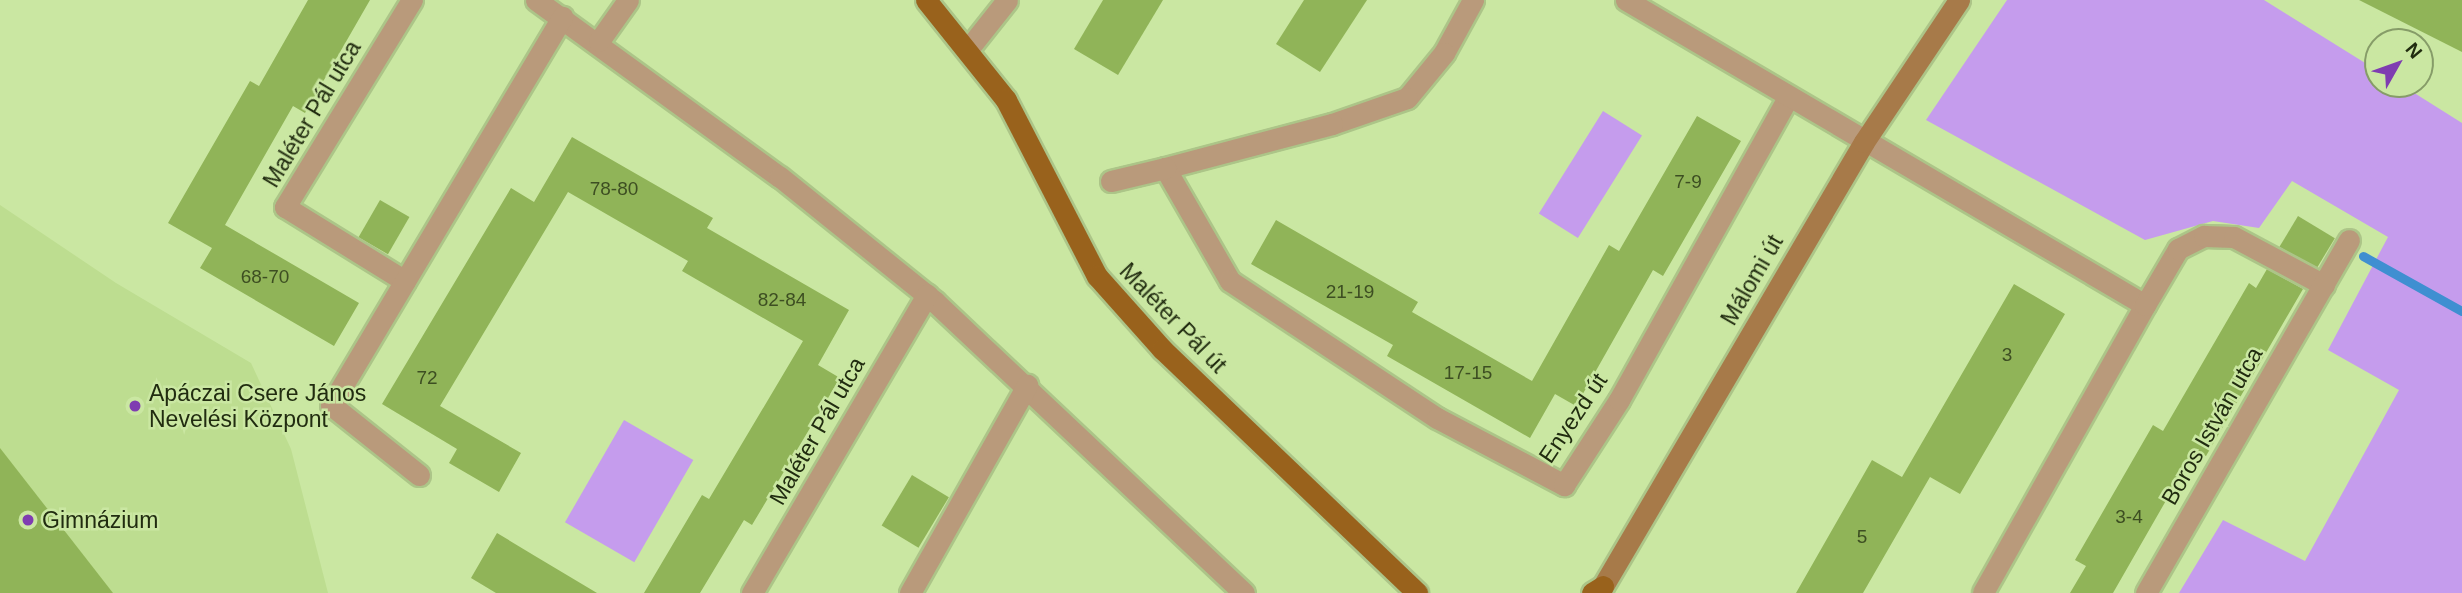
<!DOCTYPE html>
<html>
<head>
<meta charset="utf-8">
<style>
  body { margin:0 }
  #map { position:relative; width:2462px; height:593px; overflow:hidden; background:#cae7a2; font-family:Helvetica,sans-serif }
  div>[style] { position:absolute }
  .built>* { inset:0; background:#bddd90 }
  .green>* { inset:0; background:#c59ced; transform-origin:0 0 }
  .stream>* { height:9px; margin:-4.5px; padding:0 4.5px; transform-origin:4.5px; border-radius:4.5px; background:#3f8fd1 }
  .building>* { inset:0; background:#90b458; transform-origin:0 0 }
  .roads { filter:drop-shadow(2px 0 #acc588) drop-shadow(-2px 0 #acc588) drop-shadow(0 2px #acc588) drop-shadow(0 -2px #acc588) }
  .street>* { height:21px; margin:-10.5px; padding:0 10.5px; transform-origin:10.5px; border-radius:10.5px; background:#b99a7b }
  .secondary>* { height:21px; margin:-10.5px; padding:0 10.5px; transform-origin:10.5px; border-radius:10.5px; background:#a77a49 }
  .primary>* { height:21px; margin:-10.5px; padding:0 10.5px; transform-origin:10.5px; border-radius:10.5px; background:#99621c }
  .dots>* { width:19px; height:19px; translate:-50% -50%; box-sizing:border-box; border:4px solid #cae7a2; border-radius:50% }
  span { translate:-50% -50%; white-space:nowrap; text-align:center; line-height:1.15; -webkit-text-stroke:5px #cae7a2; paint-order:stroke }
  .number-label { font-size:19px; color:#3d4e22 }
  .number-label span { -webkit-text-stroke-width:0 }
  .street-label { font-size:23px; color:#212c10 }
  .poi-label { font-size:23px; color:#212c10 }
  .left { translate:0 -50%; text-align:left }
  .north { position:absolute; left:2364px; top:28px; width:70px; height:70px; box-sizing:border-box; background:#cae7a2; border:2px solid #869c68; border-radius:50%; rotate:50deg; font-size:19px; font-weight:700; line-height:28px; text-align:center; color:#212c10 }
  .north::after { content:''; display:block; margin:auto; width:24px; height:32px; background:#7f3db1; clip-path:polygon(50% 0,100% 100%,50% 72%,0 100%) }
</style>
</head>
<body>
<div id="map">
  <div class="built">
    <div style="clip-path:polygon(0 205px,116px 283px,251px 363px,291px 449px,328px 593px,0 593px)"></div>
  </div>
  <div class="green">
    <div style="clip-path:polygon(2007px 0,2264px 0,2378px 71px,2378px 84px,2400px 84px,2462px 123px,2462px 593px,2179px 593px,2223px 520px,2305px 561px,2399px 390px,2328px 350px,2388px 237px,2292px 181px,2259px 228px,2213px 221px,2145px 240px,1926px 120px)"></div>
    <div style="left:1603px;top:111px;width:46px;height:121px;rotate:32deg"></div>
    <div style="left:624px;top:420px;width:80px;height:118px;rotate:30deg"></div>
  </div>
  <div class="stream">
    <div style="left:2363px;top:256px;width:113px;rotate:29.1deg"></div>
  </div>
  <div class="building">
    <div style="clip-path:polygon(308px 0,370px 0,305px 113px,293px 106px,225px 225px,359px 303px,334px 346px,200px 268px,212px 248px,168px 223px,250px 81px,259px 86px)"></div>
    <div style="clip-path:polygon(1103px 0,1163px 0,1118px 75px,1074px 49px)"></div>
    <div style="clip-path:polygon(1304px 0,1367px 0,1320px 72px,1276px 44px)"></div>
    <div style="clip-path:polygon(2359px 0,2462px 0,2462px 52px)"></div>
    <div style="clip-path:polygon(1697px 116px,1741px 141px,1663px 276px,1653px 270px,1576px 406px,1555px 394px,1530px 438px,1387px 356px,1393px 345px,1251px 264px,1276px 220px,1418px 302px,1412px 312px,1532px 381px,1609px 245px,1619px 251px)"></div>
    <div style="clip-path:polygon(572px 137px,713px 218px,707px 228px,849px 310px,818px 365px,840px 378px,752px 525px,744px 520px,700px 593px,644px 593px,702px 495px,709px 499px,803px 341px,682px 271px,688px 261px,568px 192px,440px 406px,521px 453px,499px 492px,449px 463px,457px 449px,382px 404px,511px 188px,534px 202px)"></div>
    <div style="left:380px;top:200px;width:34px;height:43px;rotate:30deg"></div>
    <div style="left:2298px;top:216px;width:43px;height:36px;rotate:31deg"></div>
    <div style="clip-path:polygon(2267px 269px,2303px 289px,2206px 456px,2195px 450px,2113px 593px,2070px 593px,2086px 566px,2075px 560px,2153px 425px,2163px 431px,2249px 283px,2256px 288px)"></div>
    <div style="clip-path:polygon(2014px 284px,2065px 314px,1960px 494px,1930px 477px,1863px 593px,1796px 593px,1872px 460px,1902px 477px)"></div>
    <div style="clip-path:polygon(0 448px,113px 593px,0 593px)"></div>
    <div style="left:912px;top:475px;width:43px;height:59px;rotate:31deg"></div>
    <div style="clip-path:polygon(497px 533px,535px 556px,597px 593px,496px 593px,471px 578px)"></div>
  </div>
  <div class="roads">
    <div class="street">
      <div style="left:536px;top:0;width:301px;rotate:36deg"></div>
      <div style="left:780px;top:177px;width:198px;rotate:38.8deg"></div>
      <div style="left:934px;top:301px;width:426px;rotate:43.3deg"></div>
      <div style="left:1473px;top:0;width:60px;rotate:118.7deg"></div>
      <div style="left:1444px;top:53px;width:58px;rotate:129.4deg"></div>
      <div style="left:1407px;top:98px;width:79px;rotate:160.9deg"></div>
      <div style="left:1332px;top:124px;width:173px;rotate:165.2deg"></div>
      <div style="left:1165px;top:168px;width:130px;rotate:60.1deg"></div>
      <div style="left:1230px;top:281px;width:248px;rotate:33.5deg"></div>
      <div style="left:1437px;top:418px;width:144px;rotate:27.8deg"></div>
      <div style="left:1564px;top:485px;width:101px;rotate:-57.1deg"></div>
      <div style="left:1619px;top:400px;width:348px;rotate:-60.8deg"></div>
      <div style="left:1626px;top:0;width:602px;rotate:30.44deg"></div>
      <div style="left:2145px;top:305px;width:330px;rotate:119.4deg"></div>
      <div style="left:599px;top:41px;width:50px;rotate:-54.7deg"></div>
      <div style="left:969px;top:48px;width:61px;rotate:-51.6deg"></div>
      <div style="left:1111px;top:181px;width:56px;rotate:-13.5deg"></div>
      <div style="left:405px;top:281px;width:141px;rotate:-148.3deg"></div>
      <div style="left:285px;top:207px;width:243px;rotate:-58.5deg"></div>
      <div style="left:2145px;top:305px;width:65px;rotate:-59.5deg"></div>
      <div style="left:2178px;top:249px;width:29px;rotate:-27deg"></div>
      <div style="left:2204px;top:236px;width:30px;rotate:2deg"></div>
      <div style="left:2234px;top:237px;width:102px;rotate:28.1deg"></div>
      <div style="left:419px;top:475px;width:112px;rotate:-141.5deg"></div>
      <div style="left:331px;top:405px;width:452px;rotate:-59.2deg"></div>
      <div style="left:752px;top:593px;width:346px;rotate:-59.6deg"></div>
      <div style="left:910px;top:593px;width:239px;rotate:-60.6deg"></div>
      <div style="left:2146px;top:593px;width:407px;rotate:-60.1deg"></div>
    </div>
    <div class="secondary">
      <div style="left:1599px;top:593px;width:523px;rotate:-59.56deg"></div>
      <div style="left:1864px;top:142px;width:171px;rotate:-56.2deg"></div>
    </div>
    <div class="primary">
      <div style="left:926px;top:0;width:128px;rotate:51.3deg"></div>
      <div style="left:1006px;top:100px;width:198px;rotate:62.7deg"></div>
      <div style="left:1097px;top:276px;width:98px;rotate:48.3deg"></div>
      <div style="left:1162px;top:349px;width:353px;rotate:43.7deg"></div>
      <div style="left:1592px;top:593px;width:13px;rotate:-32deg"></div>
    </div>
  </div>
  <div class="dots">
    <div style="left:135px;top:406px;background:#7f3db1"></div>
    <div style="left:28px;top:520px;background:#7f3db1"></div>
  </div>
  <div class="number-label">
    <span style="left:1688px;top:182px">7-9</span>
    <span style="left:614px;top:189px">78-80</span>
    <span style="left:265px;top:277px">68-70</span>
    <span style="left:1350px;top:292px">21-19</span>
    <span style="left:782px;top:300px">82-84</span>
    <span style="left:2007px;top:355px">3</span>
    <span style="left:1468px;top:373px">17-15</span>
    <span style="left:427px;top:378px">72</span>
    <span style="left:2129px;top:517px">3-4</span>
    <span style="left:1862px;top:537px">5</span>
  </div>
  <div class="street-label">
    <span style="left:312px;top:114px;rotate:-59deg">Maléter Pál utca</span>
    <span style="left:1752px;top:280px;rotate:-60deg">Málomi út</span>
    <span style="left:1173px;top:318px;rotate:46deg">Maléter Pál út</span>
    <span style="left:1573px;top:418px;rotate:-56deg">Enyezd út</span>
    <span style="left:2212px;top:426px;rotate:-60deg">Boros István utca</span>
    <span style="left:817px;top:431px;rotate:-60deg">Maléter Pál utca</span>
  </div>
  <div class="poi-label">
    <span class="left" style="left:149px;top:406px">Apáczai Csere János<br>Nevelési Központ</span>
    <span class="left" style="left:42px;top:520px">Gimnázium</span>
  </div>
  <div class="north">N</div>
</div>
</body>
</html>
